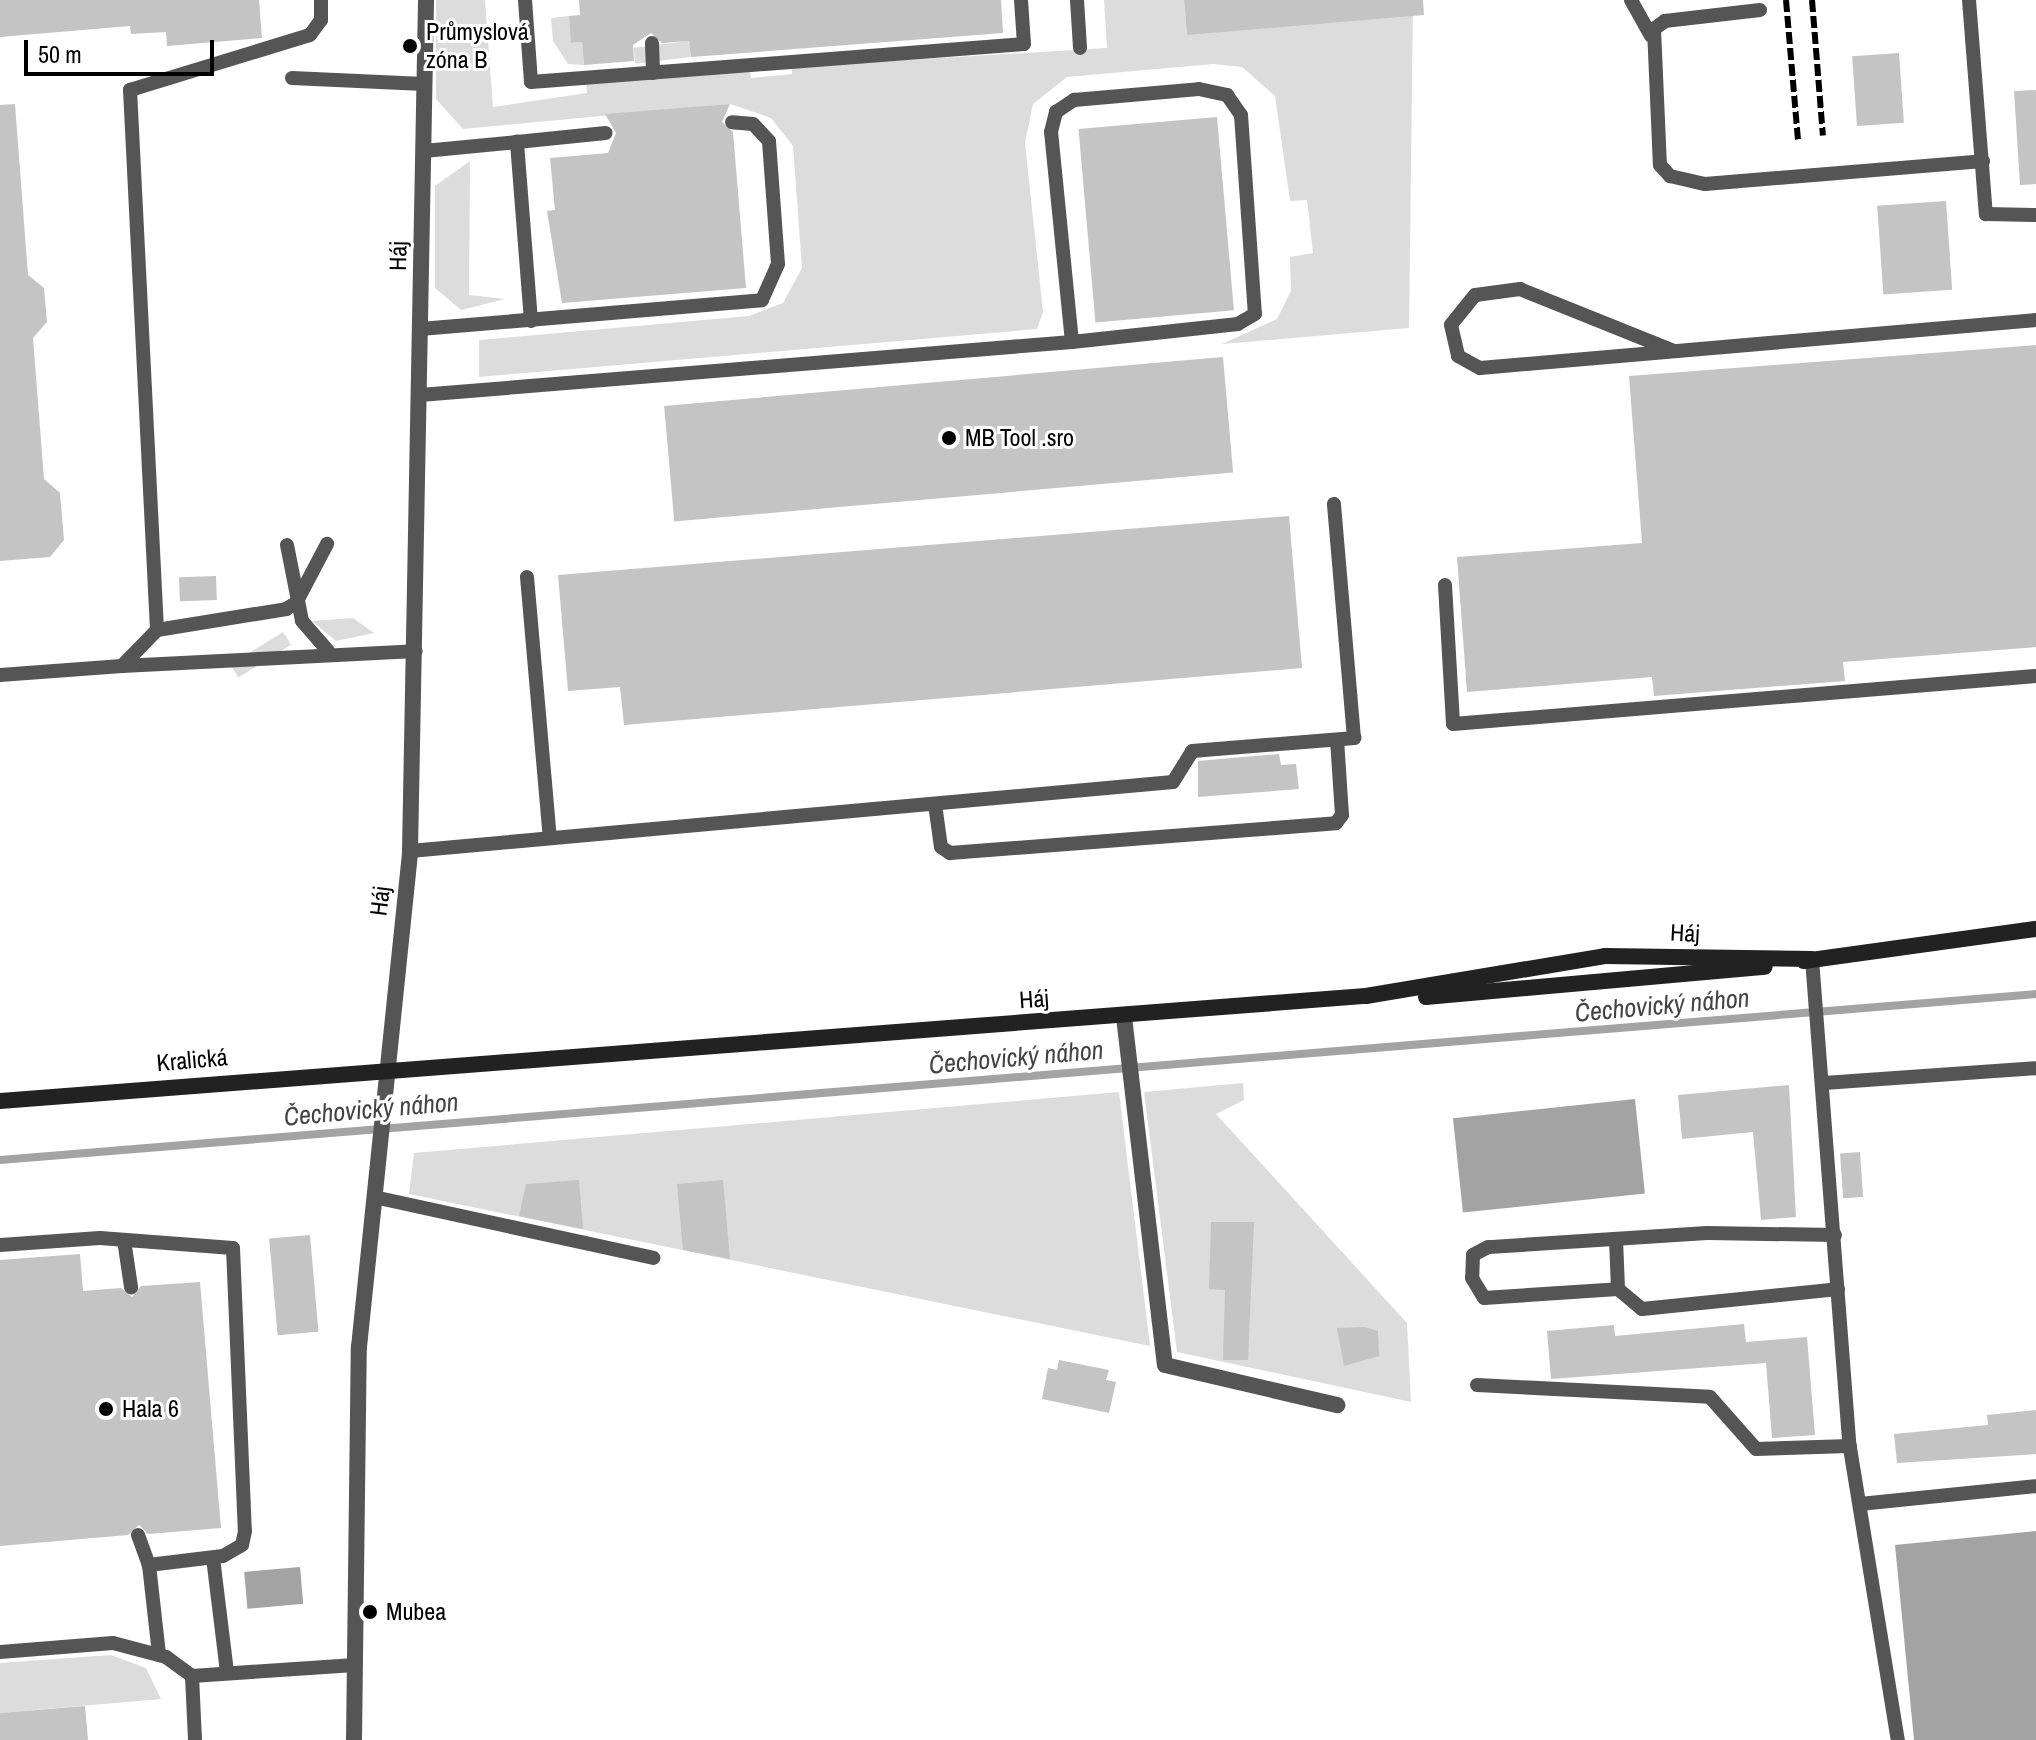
<!DOCTYPE html>
<html>
<head>
<meta charset="utf-8">
<style>
  body { margin:0 }
  #map { position:relative; width:2036px; height:1740px; overflow:hidden; background:#fff; font-family:"Archivo Narrow",sans-serif }
  div>[style] { position:absolute }
  .green>* { inset:0; background:#dcdcdc; transform-origin:0 0 }
  .water>* { inset:0; background:#a3a3a3; transform-origin:0 0 }
  .stream>* { height:8px; margin:-4px; padding:0 4px; transform-origin:4px; border-radius:4px; background:#a3a3a3 }
  .building>* { inset:0; background:#c4c4c4; transform-origin:0 0 }
  .lane>* { height:14px; margin:-7px; padding:0 7px; transform-origin:7px; border-radius:7px; background:#555 }
  .street>* { height:16px; margin:-8px; padding:0 8px; transform-origin:8px; border-radius:8px; background:#555 }
  .secondary>* { height:16px; margin:-8px; padding:0 8px; transform-origin:8px; border-radius:8px; background:#222 }
  .rail>* { height:6px; margin-top:-3px; transform-origin:0; background:repeating-linear-gradient(90deg,#000 0 12px,transparent 0 16px) }
  .dots>* { width:22px; height:22px; translate:-50% -50%; box-sizing:border-box; border:4px solid #fff; border-radius:50% }
  span { translate:-50% -50%; white-space:nowrap; text-align:center; line-height:1.15; -webkit-text-stroke:6px #fff; paint-order:stroke }
  .poi-label { font-size:24px; color:#000 }
  .left { translate:0 -50%; text-align:left }
  .street-label { font-size:24px; color:#000 }
  .water-label { font-size:26px; color:#444; font-style:italic }
  .scale { position:absolute; left:24px; top:40px; width:190px; height:36px; box-sizing:border-box; border:4px solid #000; border-top:0; padding-left:10px; font-size:24px; line-height:28px; white-space:nowrap; color:#000; -webkit-text-stroke:6px #fff; paint-order:stroke }
</style>
</head>
<body>
<div id="map">
  <div class="green">
    <div style="clip-path:polygon(436px 0,485px 0,493px 107px,587px 93px,586px 83px,750px 71px,751px 78px,792px 74px,792px 67px,1107px 48px,1104px 0,1184px 0,1187px 35px,1413px 0,1409px 328px,1222px 344px,1277px 319px,1291px 291px,1290px 257px,1313px 253px,1307px 200px,1290px 201px,1275px 96px,1242px 67px,1213px 64px,1067px 77px,1033px 104px,1025px 143px,1043px 312px,1037px 329px,479px 377px,479px 340px,749px 316px,783px 303px,802px 268px,793px 146px,771px 118px,730px 104px,463px 129px,436px 99px)"></div>
    <div style="clip-path:polygon(569px 16px,572px 43px,582px 42px,584px 65px,568px 64px,553px 41px,551px 18px)"></div>
    <div style="left:689px;top:41px;width:16px;height:56px;rotate:83deg"></div>
    <div style="clip-path:polygon(470px 161px,469px 295px,505px 299px,461px 310px,435px 288px,435px 186px)"></div>
    <div style="clip-path:polygon(353px 618px,374px 633px,336px 641px,312px 621px)"></div>
    <div style="left:283px;top:632px;width:15px;height:62px;rotate:58deg"></div>
    <div style="clip-path:polygon(1243px 1083px,1244px 1100px,1216px 1114px,1407px 1323px,1411px 1402px,1177px 1352px,1144px 1092px)"></div>
    <div style="clip-path:polygon(1119px 1092px,1150px 1346px,409px 1194px,414px 1153px)"></div>
    <div style="clip-path:polygon(111px 1655px,146px 1668px,161px 1699px,0 1713px,0 1663px)"></div>
  </div>
  <div class="water">
    <div style="left:1635px;top:1099px;width:95px;height:183px;rotate:84deg"></div>
    <div style="clip-path:polygon(2036px 1531px,2036px 1740px,1914px 1740px,1895px 1545px)"></div>
    <div style="left:300px;top:1567px;width:37px;height:56px;rotate:85deg"></div>
  </div>
  <div class="stream">
    <div style="left:0;top:1160px;width:2043px;rotate:-4.66deg"></div>
  </div>
  <div class="building">
    <div style="clip-path:polygon(0 0,259px 0,262px 38px,167px 46px,166px 32px,131px 34px,130px 26px,0 37px)"></div>
    <div style="clip-path:polygon(579px 0,1001px 0,1003px 33px,691px 57px,689px 41px,662px 43px,651px 33px,633px 45px,634px 61px,584px 65px,582px 42px,571px 43px,569px 16px,580px 15px)"></div>
    <div style="clip-path:polygon(1184px 0,1423px 0,1424px 15px,1187px 35px)"></div>
    <div style="left:1899px;top:53px;width:70px;height:47px;rotate:86deg"></div>
    <div style="clip-path:polygon(2036px 90px,2036px 184px,2020px 185px,2014px 91px)"></div>
    <div style="clip-path:polygon(15px 104px,28px 275px,44px 288px,47px 322px,33px 338px,44px 479px,60px 493px,64px 540px,50px 557px,0 561px,0 105px)"></div>
    <div style="clip-path:polygon(730px 104px,722px 122px,733px 132px,746px 288px,562px 303px,547px 211px,555px 210px,550px 158px,608px 153px,616px 133px,605px 114px)"></div>
    <div style="left:1217px;top:117px;width:194px;height:139px;rotate:85deg"></div>
    <div style="left:1946px;top:201px;width:89px;height:69px;rotate:86deg"></div>
    <div style="clip-path:polygon(2036px 345px,2036px 647px,1843px 662px,1845px 681px,1654px 696px,1652px 677px,1467px 692px,1457px 557px,1642px 543px,1629px 376px)"></div>
    <div style="left:1223px;top:357px;width:116px;height:561px;rotate:85deg"></div>
    <div style="clip-path:polygon(1289px 516px,1302px 668px,624px 725px,620px 687px,568px 691px,558px 575px)"></div>
    <div style="left:216px;top:576px;width:24px;height:37px;rotate:88deg"></div>
    <div style="clip-path:polygon(1279px 754px,1281px 765px,1296px 764px,1299px 789px,1198px 797px,1198px 761px)"></div>
    <div style="clip-path:polygon(1789px 1085px,1796px 1217px,1761px 1220px,1753px 1132px,1682px 1139px,1678px 1095px)"></div>
    <div style="left:1860px;top:1152px;width:45px;height:20px;rotate:86deg"></div>
    <div style="clip-path:polygon(579px 1180px,583px 1229px,519px 1216px,526px 1184px)"></div>
    <div style="clip-path:polygon(723px 1180px,730px 1259px,683px 1250px,677px 1184px)"></div>
    <div style="clip-path:polygon(1211px 1222px,1254px 1222px,1248px 1360px,1223px 1360px,1225px 1290px,1209px 1289px)"></div>
    <div style="left:310px;top:1235px;width:97px;height:41px;rotate:85deg"></div>
    <div style="clip-path:polygon(80px 1254px,83px 1291px,121px 1288px,132px 1297px,141px 1286px,200px 1282px,221px 1528px,148px 1534px,139px 1525px,128px 1535px,0 1546px,0 1260px)"></div>
    <div style="clip-path:polygon(1744px 1324px,1746px 1342px,1807px 1337px,1815px 1435px,1772px 1438px,1766px 1363px,1551px 1379px,1547px 1331px,1614px 1325px,1615px 1336px)"></div>
    <div style="clip-path:polygon(1365px 1327px,1378px 1331px,1379px 1356px,1344px 1366px,1337px 1328px)"></div>
    <div style="clip-path:polygon(1059px 1360px,1109px 1370px,1106px 1380px,1116px 1382px,1109px 1413px,1042px 1399px,1048px 1368px,1057px 1370px)"></div>
    <div style="clip-path:polygon(2036px 1410px,2036px 1454px,1897px 1463px,1894px 1434px,1988px 1425px,1987px 1415px)"></div>
    <div style="clip-path:polygon(85px 1706px,88px 1740px,0 1740px,0 1713px)"></div>
  </div>
  <div class="lane">
    <div style="left:525px;top:0;width:82px;rotate:85.8deg"></div>
    <div style="left:531px;top:82px;width:494px;rotate:-4.4deg"></div>
    <div style="left:1024px;top:44px;width:44px;rotate:-93.9deg"></div>
    <div style="left:1077px;top:0;width:48px;rotate:86.4deg"></div>
    <div style="left:1631px;top:0;width:41px;rotate:60.9deg"></div>
    <div style="left:1969px;top:0;width:215px;rotate:85.5deg"></div>
    <div style="left:1986px;top:214px;width:50px;rotate:1.1deg"></div>
    <div style="left:1760px;top:10px;width:96px;rotate:173.4deg"></div>
    <div style="left:1665px;top:21px;width:14px;rotate:144deg"></div>
    <div style="left:1654px;top:29px;width:136px;rotate:87.5deg"></div>
    <div style="left:1660px;top:165px;width:15px;rotate:48deg"></div>
    <div style="left:1670px;top:176px;width:36px;rotate:13deg"></div>
    <div style="left:1705px;top:184px;width:279px;rotate:-4.7deg"></div>
    <div style="left:652px;top:43px;width:30px;rotate:88deg"></div>
    <div style="left:292px;top:78px;width:132px;rotate:2.6deg"></div>
    <div style="left:1199px;top:89px;width:29px;rotate:12deg"></div>
    <div style="left:1227px;top:95px;width:24px;rotate:55deg"></div>
    <div style="left:1241px;top:115px;width:199px;rotate:86deg"></div>
    <div style="left:1255px;top:314px;width:20px;rotate:150deg"></div>
    <div style="left:1238px;top:324px;width:167px;rotate:173.8deg"></div>
    <div style="left:1072px;top:342px;width:211px;rotate:-95.7deg"></div>
    <div style="left:1051px;top:132px;width:21px;rotate:-76deg"></div>
    <div style="left:1056px;top:112px;width:22px;rotate:-34deg"></div>
    <div style="left:1074px;top:100px;width:125px;rotate:-5deg"></div>
    <div style="left:424px;top:151px;width:93px;rotate:-5.5deg"></div>
    <div style="left:531px;top:321px;width:180px;rotate:-94.5deg"></div>
    <div style="left:517px;top:142px;width:89px;rotate:-5.8deg"></div>
    <div style="left:420px;top:329px;width:343px;rotate:-4.8deg"></div>
    <div style="left:762px;top:300px;width:39px;rotate:-66deg"></div>
    <div style="left:778px;top:264px;width:123px;rotate:-94.2deg"></div>
    <div style="left:769px;top:141px;width:23px;rotate:-133deg"></div>
    <div style="left:753px;top:124px;width:21px;rotate:-175deg"></div>
    <div style="left:1674px;top:351px;width:166px;rotate:-158.1deg"></div>
    <div style="left:1520px;top:289px;width:45px;rotate:172.4deg"></div>
    <div style="left:1475px;top:295px;width:38px;rotate:129deg"></div>
    <div style="left:1451px;top:325px;width:32px;rotate:77deg"></div>
    <div style="left:1458px;top:356px;width:25px;rotate:29deg"></div>
    <div style="left:1480px;top:368px;width:558px;rotate:-4.93deg"></div>
    <div style="left:420px;top:395px;width:654px;rotate:-4.65deg"></div>
    <div style="left:287px;top:545px;width:77px;rotate:78.8deg"></div>
    <div style="left:302px;top:621px;width:40px;rotate:49deg"></div>
    <div style="left:527px;top:577px;width:262px;rotate:85deg"></div>
    <div style="left:1445px;top:585px;width:139px;rotate:86.7deg"></div>
    <div style="left:1453px;top:724px;width:585px;rotate:-4.71deg"></div>
    <div style="left:157px;top:630px;width:541px;rotate:-92.86deg"></div>
    <div style="left:130px;top:90px;width:188px;rotate:-17deg"></div>
    <div style="left:310px;top:35px;width:19px;rotate:-54deg"></div>
    <div style="left:321px;top:20px;width:20px;rotate:-90deg"></div>
    <div style="left:122px;top:666px;width:294px;rotate:-2.9deg"></div>
    <div style="left:0;top:675px;width:122px;rotate:-4.2deg"></div>
    <div style="left:122px;top:666px;width:50px;rotate:-45.8deg"></div>
    <div style="left:157px;top:630px;width:131px;rotate:-9.2deg"></div>
    <div style="left:286px;top:609px;width:12px;rotate:-31deg"></div>
    <div style="left:296px;top:603px;width:67px;rotate:-62.3deg"></div>
    <div style="left:935px;top:804px;width:43px;rotate:82.1deg"></div>
    <div style="left:941px;top:847px;width:11px;rotate:34deg"></div>
    <div style="left:950px;top:853px;width:387px;rotate:-4.4deg"></div>
    <div style="left:1336px;top:823px;width:10px;rotate:-53deg"></div>
    <div style="left:1342px;top:815px;width:75px;rotate:-93.8deg"></div>
    <div style="left:410px;top:851px;width:766px;rotate:-5.17deg"></div>
    <div style="left:1173px;top:782px;width:36px;rotate:-58deg"></div>
    <div style="left:1192px;top:751px;width:163px;rotate:-4.6deg"></div>
    <div style="left:1354px;top:738px;width:235px;rotate:-94.9deg"></div>
    <div style="left:1812px;top:959px;width:484px;rotate:85.6deg"></div>
    <div style="left:1849px;top:1442px;width:302px;rotate:80.7deg"></div>
    <div style="left:1824px;top:1083px;width:213px;rotate:-4deg"></div>
    <div style="left:374px;top:1197px;width:286px;rotate:12.3deg"></div>
    <div style="left:1835px;top:1235px;width:128px;rotate:-179.1deg"></div>
    <div style="left:1707px;top:1233px;width:219px;rotate:176.3deg"></div>
    <div style="left:1488px;top:1247px;width:17px;rotate:152deg"></div>
    <div style="left:1473px;top:1255px;width:23px;rotate:92deg"></div>
    <div style="left:1472px;top:1278px;width:23px;rotate:59deg"></div>
    <div style="left:1484px;top:1298px;width:134px;rotate:-3.8deg"></div>
    <div style="left:1618px;top:1289px;width:31px;rotate:40deg"></div>
    <div style="left:1642px;top:1309px;width:197px;rotate:-5.8deg"></div>
    <div style="left:1616px;top:1239px;width:50px;rotate:87.7deg"></div>
    <div style="left:124px;top:1240px;width:48px;rotate:81.5deg"></div>
    <div style="left:0;top:1245px;width:100px;rotate:-4deg"></div>
    <div style="left:100px;top:1238px;width:133px;rotate:4.3deg"></div>
    <div style="left:233px;top:1248px;width:283px;rotate:87.6deg"></div>
    <div style="left:245px;top:1531px;width:14px;rotate:102deg"></div>
    <div style="left:242px;top:1545px;width:22px;rotate:150deg"></div>
    <div style="left:223px;top:1556px;width:75px;rotate:173.1deg"></div>
    <div style="left:149px;top:1565px;width:90px;rotate:83.6deg"></div>
    <div style="left:1477px;top:1385px;width:233px;rotate:2.9deg"></div>
    <div style="left:1710px;top:1397px;width:69px;rotate:48.5deg"></div>
    <div style="left:1756px;top:1449px;width:94px;rotate:-1.8deg"></div>
    <div style="left:1860px;top:1504px;width:177px;rotate:-5.8deg"></div>
    <div style="left:138px;top:1535px;width:32px;rotate:70deg"></div>
    <div style="left:213px;top:1558px;width:115px;rotate:83deg"></div>
    <div style="left:0;top:1652px;width:113px;rotate:-4.6deg"></div>
    <div style="left:113px;top:1643px;width:55px;rotate:14.8deg"></div>
    <div style="left:166px;top:1657px;width:32px;rotate:36deg"></div>
    <div style="left:192px;top:1676px;width:64px;rotate:87.3deg"></div>
    <div style="left:192px;top:1676px;width:163px;rotate:-3.9deg"></div>
  </div>
  <div class="street">
    <div style="left:1124px;top:1017px;width:350px;rotate:83.3deg"></div>
    <div style="left:1165px;top:1365px;width:177px;rotate:13.1deg"></div>
    <div style="left:354px;top:1740px;width:393px;rotate:-89.3deg"></div>
    <div style="left:359px;top:1347px;width:499px;rotate:-84.1deg"></div>
    <div style="left:410px;top:851px;width:851px;rotate:-88.92deg"></div>
  </div>
  <div class="secondary">
    <div style="left:1804px;top:961px;width:234px;rotate:-7.9deg"></div>
    <div style="left:1426px;top:997px;width:340px;rotate:-5.1deg"></div>
    <div style="left:0;top:1101px;width:1370px;rotate:-4.4deg"></div>
    <div style="left:1366px;top:996px;width:242px;rotate:-9.5deg"></div>
    <div style="left:1605px;top:956px;width:207px;rotate:0.8deg"></div>
  </div>
  <div class="rail">
    <div style="left:1786px;top:0;width:140px;rotate:85.1deg"></div>
    <div style="left:1812px;top:0;width:136px;rotate:85.4deg"></div>
  </div>
  <div class="dots">
    <div style="left:410px;top:46px;background:#000"></div>
    <div style="left:949px;top:438px;background:#000"></div>
    <div style="left:106px;top:1409px;background:#000"></div>
    <div style="left:370px;top:1612px;background:#000"></div>
  </div>
  <div class="poi-label">
    <span class="left" style="left:426px;top:46px">Průmyslová<br>zóna B</span>
    <span class="left" style="left:965px;top:438px">MB Tool .sro</span>
    <span class="left" style="left:122px;top:1409px">Hala 6</span>
    <span class="left" style="left:386px;top:1612px">Mubea</span>
  </div>
  <div class="street-label">
    <span style="left:398px;top:256px;rotate:-89deg">Háj</span>
    <span style="left:380px;top:901px;rotate:-83deg">Háj</span>
    <span style="left:1685px;top:933px;rotate:3deg">Háj</span>
    <span style="left:1034px;top:999px;rotate:-4deg">Háj</span>
    <span style="left:192px;top:1060px;rotate:-5deg">Kralická</span>
  </div>
  <div class="water-label">
    <span style="left:1662px;top:1005px;rotate:-5deg">Čechovický náhon</span>
    <span style="left:1016px;top:1057px;rotate:-5deg">Čechovický náhon</span>
    <span style="left:371px;top:1109px;rotate:-5deg">Čechovický náhon</span>
  </div>
  <div class="scale">50 m</div>
</div>
</body>
</html>
